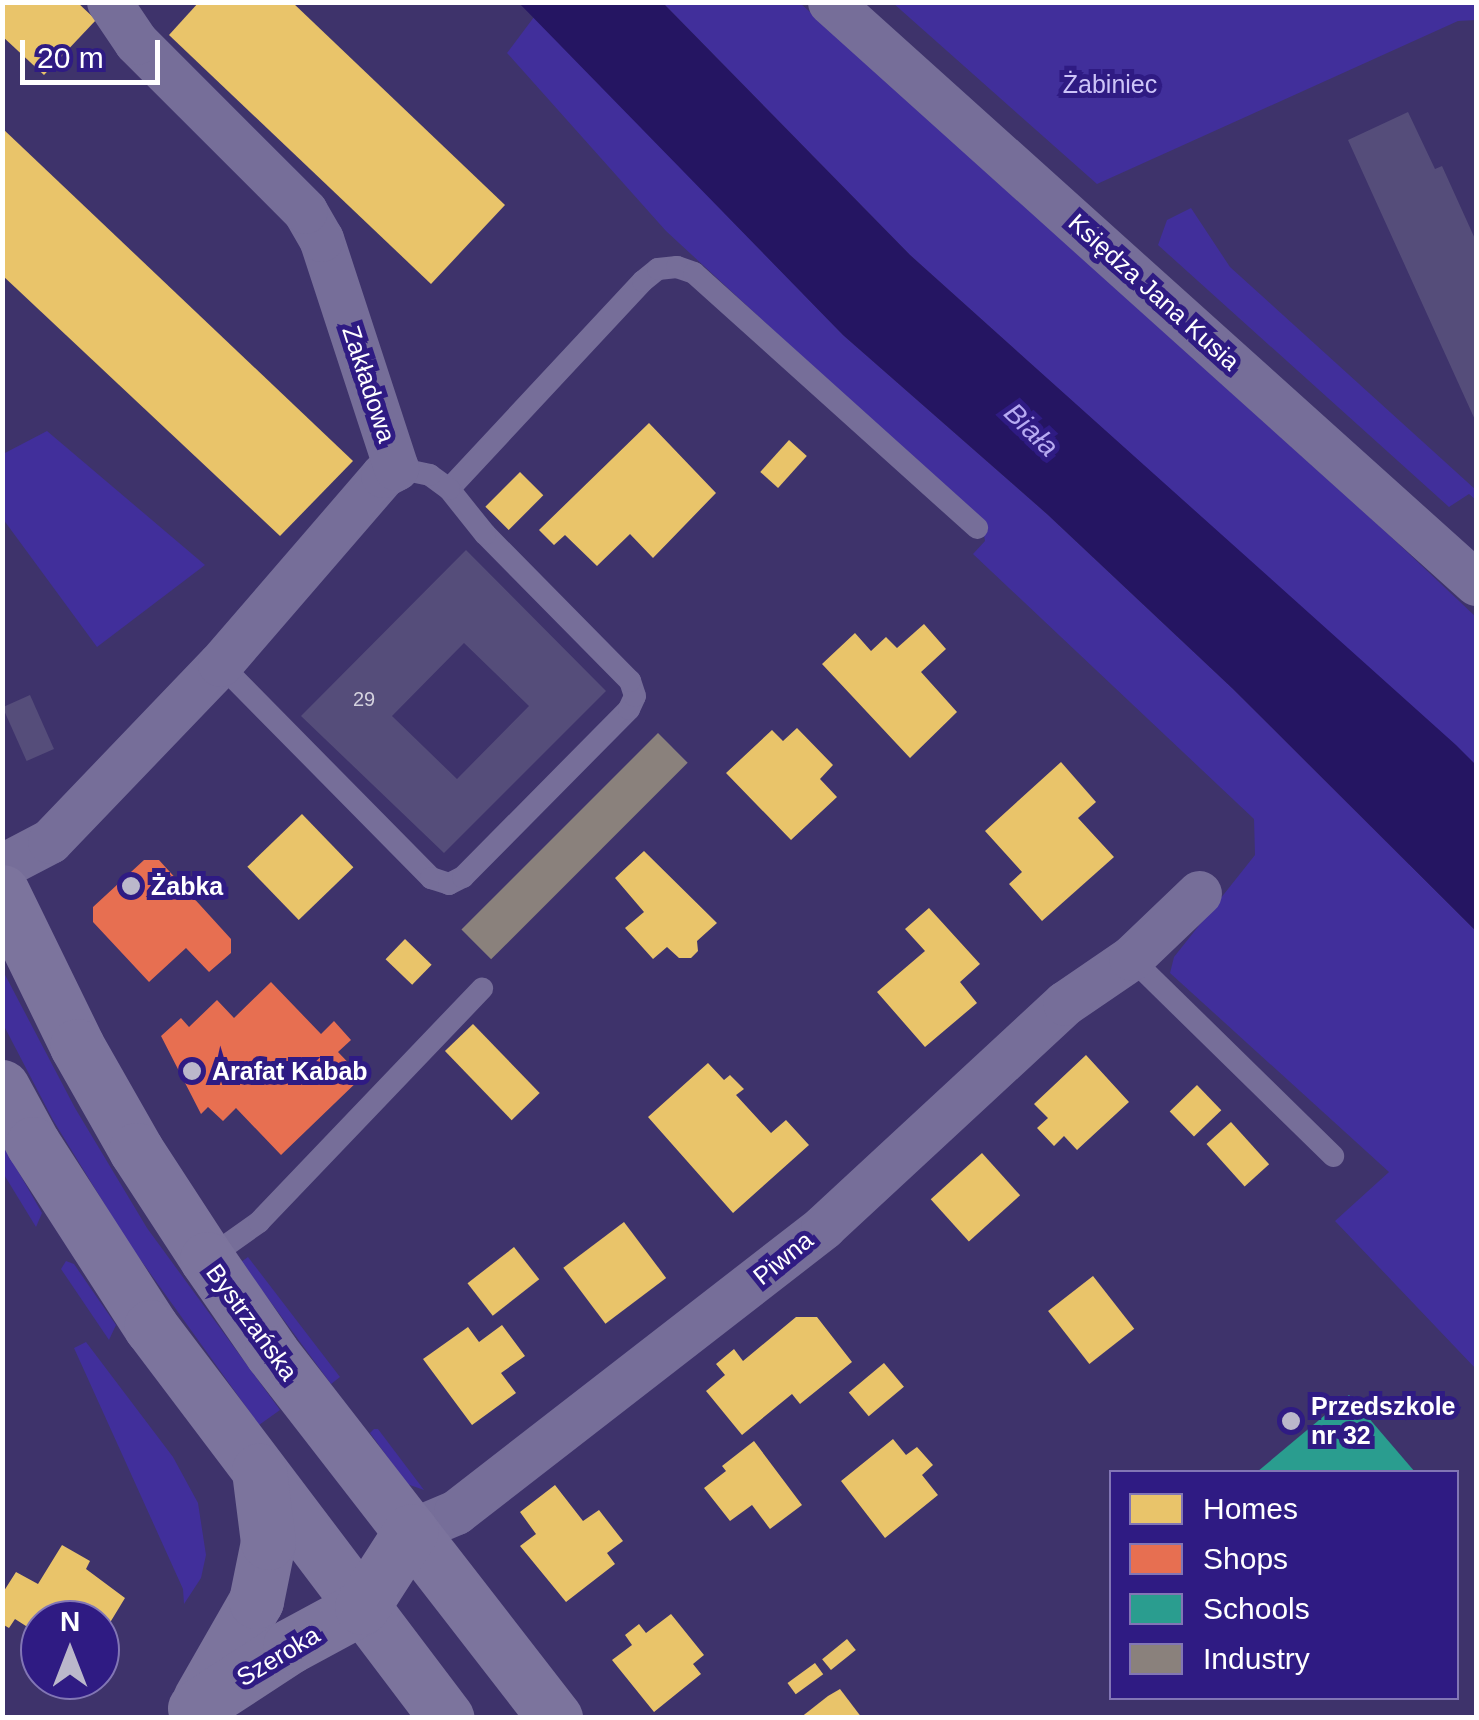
<!DOCTYPE html>
<html>
<head>
<meta charset="utf-8">
<style>
  body { margin:0 }
  #map { position:relative; width:1479px; height:1720px; overflow:hidden; background:#3e336b; font-family:Arial,sans-serif }
  div>[style] { position:absolute }
  .green>* { inset:0; background:#412f9b }
  .water>* { inset:0; background:#251562 }
  .homes>* { inset:0; background:#e9c46a; transform-origin:0 0 }
  .shops>* { inset:0; background:#e76f51 }
  .schools>* { inset:0; background:#2a9d8f }
  .industry>* { inset:0; background:#8a817c; transform-origin:0 0 }
  .building>* { inset:0; background:#554d7a; transform-origin:0 0 }
  .lane>* { height:22px; margin:-11px; padding:0 11px; transform-origin:11px; border-radius:11px; background:#766e99 }
  .street>* { height:45px; margin:-22.5px; padding:0 22.5px; transform-origin:22.5px; border-radius:22.5px; background:#766e99 }
  .secondary>* { height:55px; margin:-27.5px; padding:0 27.5px; transform-origin:27.5px; border-radius:27.5px; background:#7c749d }
  .dots>* { width:28px; height:28px; translate:-50% -50%; box-sizing:border-box; border:5px solid #2f1b83; border-radius:50% }
  span { translate:-50% -50%; white-space:nowrap; text-align:center; line-height:1.15; -webkit-text-stroke:10px #2f1b83; paint-order:stroke }
  .number-label { font-size:20px; color:#d4d2de }
  .number-label span { -webkit-text-stroke-width:0 }
  .park-label { font-size:25px; color:#cdc4f8 }
  .street-label { font-size:25px; color:#fff }
  .poi-label { font-size:25px; color:#fff; font-weight:700 }
  .left { translate:0 -50%; text-align:left }
  .water-label { font-size:28px; color:#b7abf2; font-style:italic }
  .frame { position:absolute; inset:0; border:5px solid #fff; pointer-events:none }
  .legend { position:absolute; left:1109px; top:1470px; width:350px; height:230px; box-sizing:border-box; background:#2f1b83; border:2px solid #8276b5; margin:0; padding:12px 18px; list-style:none; font-size:30px; color:#fff }
  .legend li { display:flex; align-items:center; gap:20px; height:50px }
  .legend b { width:50px; border:2px solid #8276b5 }
  .north { position:absolute; left:20px; top:1600px; width:100px; height:100px; box-sizing:border-box; background:#2f1b83; border:2px solid #8276b5; border-radius:50%; rotate:0deg; font-size:28px; font-weight:700; line-height:40px; text-align:center; color:#fff }
  .north::after { content:''; display:block; margin:auto; width:35px; height:45px; background:#bbb8cb; clip-path:polygon(50% 0,100% 100%,50% 72%,0 100%) }
  .scale { position:absolute; left:20px; top:40px; width:140px; height:45px; box-sizing:border-box; border:5px solid #fff; border-top:0; padding-left:12px; font-size:30px; line-height:35px; white-space:nowrap; color:#fff; -webkit-text-stroke:8px #2f1b83; paint-order:stroke }
</style>
</head>
<body>
<div id="map">
  <div class="green">
    <div style="clip-path:polygon(1476px 2px,1476px 20px,1458px 21px,1097px 184px,893px 3px)"></div>
    <div style="clip-path:polygon(663px 3px,800px 3px,1387px 533px,1476px 617px,1476px 765px,910px 255px)"></div>
    <div style="clip-path:polygon(534px 17px,843px 335px,1047px 514px,1232px 688px,1476px 931px,1476px 1369px,1335px 1221px,1389px 1172px,1170px 973px,1174px 957px,1255px 855px,1254px 819px,973px 554px,985px 541px,982px 523px,666px 231px,507px 53px)"></div>
    <div style="clip-path:polygon(1191px 208px,1230px 267px,1476px 490px,1476px 500px,1469px 494px,1449px 507px,1158px 245px,1167px 220px)"></div>
    <div style="clip-path:polygon(47px 431px,205px 565px,97px 647px,3px 519px,3px 454px)"></div>
    <div style="clip-path:polygon(2px 969px,75px 1108px,147px 1228px,280px 1410px,259px 1425px,127px 1241px,53px 1120px,3px 1024px)"></div>
    <div style="clip-path:polygon(2px 1143px,42px 1213px,36px 1227px,3px 1173px)"></div>
    <div style="clip-path:polygon(248px 1257px,340px 1377px,331px 1384px,241px 1262px)"></div>
    <div style="clip-path:polygon(66px 1261px,74px 1264px,116px 1325px,109px 1340px,61px 1269px)"></div>
    <div style="clip-path:polygon(86px 1342px,173px 1457px,198px 1503px,206px 1555px,201px 1578px,184px 1604px,183px 1589px,74px 1348px)"></div>
    <div style="clip-path:polygon(374px 1429px,378px 1429px,424px 1490px,407px 1484px,370px 1433px)"></div>
  </div>
  <div class="water">
    <div style="clip-path:polygon(519px 3px,663px 3px,910px 255px,1456px 745px,1476px 765px,1476px 931px,1232px 688px,1047px 514px,843px 335px)"></div>
  </div>
  <div class="homes">
    <div style="clip-path:polygon(2px 2px,77px 2px,96px 20px,44px 75px,2px 36px)"></div>
    <div style="clip-path:polygon(199px 2px,292px 2px,505px 205px,431px 284px,169px 35px)"></div>
    <div style="clip-path:polygon(2px 128px,353px 461px,280px 536px,2px 275px)"></div>
    <div style="clip-path:polygon(649px 423px,716px 493px,653px 558px,630px 534px,597px 566px,565px 535px,554px 545px,539px 530px)"></div>
    <div style="left:789px;top:440px;width:24px;height:43px;rotate:42deg"></div>
    <div style="left:520px;top:472px;width:33px;height:49px;rotate:45deg"></div>
    <div style="clip-path:polygon(924px 624px,946px 649px,921px 672px,957px 712px,910px 758px,822px 664px,855px 633px,871px 651px,886px 637px,897px 648px)"></div>
    <div style="clip-path:polygon(797px 728px,833px 765px,820px 779px,837px 797px,791px 840px,726px 773px,772px 730px,783px 741px)"></div>
    <div style="clip-path:polygon(1061px 762px,1096px 802px,1078px 818px,1114px 857px,1042px 921px,1009px 884px,1022px 872px,985px 831px)"></div>
    <div style="left:302px;top:814px;width:74px;height:76px;rotate:46deg"></div>
    <div style="clip-path:polygon(644px 851px,717px 923px,697px 941px,698px 951px,691px 958px,679px 958px,667px 947px,653px 959px,625px 928px,644px 912px,615px 878px)"></div>
    <div style="clip-path:polygon(929px 908px,980px 964px,960px 982px,977px 1003px,925px 1047px,877px 992px,925px 951px,905px 929px)"></div>
    <div style="left:405px;top:939px;width:37px;height:28px;rotate:44deg"></div>
    <div style="left:473px;top:1024px;width:96px;height:39px;rotate:46deg"></div>
    <div style="clip-path:polygon(1086px 1055px,1129px 1102px,1077px 1150px,1064px 1136px,1054px 1146px,1037px 1128px,1048px 1118px,1034px 1104px)"></div>
    <div style="clip-path:polygon(708px 1063px,724px 1080px,730px 1075px,744px 1089px,736px 1095px,771px 1133px,786px 1120px,809px 1145px,733px 1213px,648px 1117px)"></div>
    <div style="left:1197px;top:1085px;width:35px;height:38px;rotate:46deg"></div>
    <div style="left:1231px;top:1122px;width:57px;height:33px;rotate:48deg"></div>
    <div style="left:982px;top:1153px;width:57px;height:69px;rotate:48deg"></div>
    <div style="left:624px;top:1222px;width:70px;height:76px;rotate:53deg"></div>
    <div style="left:514px;top:1247px;width:41px;height:59px;rotate:52deg"></div>
    <div style="left:1093px;top:1276px;width:67px;height:57px;rotate:52deg"></div>
    <div style="clip-path:polygon(796px 1317px,817px 1317px,852px 1362px,800px 1404px,792px 1394px,742px 1435px,706px 1391px,725px 1375px,716px 1364px,734px 1349px,743px 1361px)"></div>
    <div style="clip-path:polygon(502px 1325px,525px 1356px,501px 1373px,516px 1393px,472px 1425px,423px 1359px,468px 1327px,479px 1342px)"></div>
    <div style="left:884px;top:1363px;width:31px;height:46px;rotate:50deg"></div>
    <div style="clip-path:polygon(893px 1439px,906px 1455px,917px 1447px,933px 1465px,922px 1475px,938px 1495px,885px 1538px,841px 1481px)"></div>
    <div style="clip-path:polygon(754px 1441px,802px 1505px,770px 1529px,752px 1505px,730px 1521px,704px 1488px,726px 1471px,722px 1466px)"></div>
    <div style="clip-path:polygon(555px 1485px,583px 1521px,599px 1510px,623px 1541px,607px 1553px,615px 1564px,566px 1602px,520px 1546px,536px 1534px,520px 1512px)"></div>
    <div style="clip-path:polygon(62px 1545px,90px 1561px,86px 1569px,125px 1598px,100px 1639px,100px 1620px,40px 1620px,40px 1635px,15px 1619px,9px 1628px,2px 1624px,2px 1594px,16px 1572px,38px 1584px)"></div>
    <div style="clip-path:polygon(671px 1614px,704px 1655px,693px 1664px,701px 1674px,654px 1712px,612px 1660px,632px 1645px,625px 1635px,639px 1624px,646px 1633px)"></div>
    <div style="left:847px;top:1639px;width:14px;height:32px;rotate:51deg"></div>
    <div style="left:815px;top:1663px;width:14px;height:34px;rotate:54deg"></div>
    <div style="clip-path:polygon(840px 1689px,862px 1718px,800px 1718px,828px 1696px)"></div>
  </div>
  <div class="shops">
    <div style="clip-path:polygon(144px 860px,159px 860px,231px 939px,231px 953px,209px 972px,186px 948px,149px 982px,93px 922px,93px 907px)"></div>
    <div style="clip-path:polygon(271px 982px,321px 1034px,334px 1021px,351px 1040px,338px 1052px,362px 1077px,281px 1155px,236px 1108px,223px 1121px,208px 1107px,201px 1114px,161px 1036px,181px 1018px,189px 1027px,217px 1000px,234px 1018px)"></div>
  </div>
  <div class="schools">
    <div style="clip-path:polygon(1349px 1395px,1415px 1472px,1257px 1472px)"></div>
  </div>
  <div class="industry">
    <div style="left:658px;top:733px;width:42px;height:278px;rotate:45deg"></div>
  </div>
  <div class="building">
    <div style="clip-path:polygon(1408px 112px,1435px 169px,1442px 166px,1476px 241px,1476px 422px,1348px 140px)"></div>
    <div style="clip-path:polygon(evenodd,466px 550px,606px 691px,444px 853px,301px 716px,466px 550px,464px 643px,529px 706px,457px 779px,392px 716px,464px 643px)"></div>
    <div style="left:30px;top:695px;width:59px;height:30px;rotate:66deg"></div>
  </div>
  <div class="lane">
    <div style="left:449px;top:489px;width:284px;rotate:-47deg"></div>
    <div style="left:643px;top:281px;width:19px;rotate:-39deg"></div>
    <div style="left:658px;top:269px;width:19px;rotate:-6deg"></div>
    <div style="left:677px;top:267px;width:18px;rotate:19deg"></div>
    <div style="left:694px;top:273px;width:381px;rotate:42deg"></div>
    <div style="left:220px;top:664px;width:301px;rotate:45.4deg"></div>
    <div style="left:431px;top:878px;width:19px;rotate:18deg"></div>
    <div style="left:449px;top:884px;width:16px;rotate:-27deg"></div>
    <div style="left:463px;top:877px;width:236px;rotate:-45.3deg"></div>
    <div style="left:629px;top:709px;width:14px;rotate:-65deg"></div>
    <div style="left:635px;top:696px;width:16px;rotate:-108deg"></div>
    <div style="left:630px;top:681px;width:206px;rotate:-134.6deg"></div>
    <div style="left:485px;top:534px;width:58px;rotate:-128.7deg"></div>
    <div style="left:449px;top:489px;width:24px;rotate:-144deg"></div>
    <div style="left:430px;top:475px;width:35px;rotate:-168deg"></div>
    <div style="left:1131px;top:958px;width:283px;rotate:44.4deg"></div>
    <div style="left:207px;top:1259px;width:64px;rotate:-35.4deg"></div>
    <div style="left:259px;top:1222px;width:323px;rotate:-46.3deg"></div>
  </div>
  <div class="street">
    <div style="left:830px;top:2px;width:869px;rotate:41.97deg"></div>
    <div style="left:2px;top:866px;width:54px;rotate:-27.5deg"></div>
    <div style="left:50px;top:841px;width:245px;rotate:-46.2deg"></div>
    <div style="left:220px;top:664px;width:250px;rotate:-49.2deg"></div>
    <div style="left:383px;top:475px;width:15px;rotate:-28deg"></div>
    <div style="left:396px;top:468px;width:241px;rotate:-108.1deg"></div>
    <div style="left:321px;top:239px;width:32px;rotate:-120deg"></div>
    <div style="left:305px;top:211px;width:239px;rotate:-135deg"></div>
    <div style="left:136px;top:42px;width:48px;rotate:-124deg"></div>
    <div style="left:411px;top:1531px;width:49px;rotate:-22.9deg"></div>
    <div style="left:456px;top:1512px;width:465px;rotate:-37.8deg"></div>
    <div style="left:823px;top:1227px;width:330px;rotate:-42.8deg"></div>
    <div style="left:1065px;top:1003px;width:80px;rotate:-34.3deg"></div>
    <div style="left:1131px;top:958px;width:94px;rotate:-43.7deg"></div>
  </div>
  <div class="secondary">
    <div style="left:2px;top:892px;width:171px;rotate:64deg"></div>
    <div style="left:77px;top:1046px;width:120px;rotate:60.4deg"></div>
    <div style="left:136px;top:1150px;width:130px;rotate:56.9deg"></div>
    <div style="left:207px;top:1259px;width:114px;rotate:55.3deg"></div>
    <div style="left:272px;top:1353px;width:462px;rotate:52.2deg"></div>
    <div style="left:2px;top:1087px;width:65px;rotate:61.5deg"></div>
    <div style="left:33px;top:1144px;width:218px;rotate:57.2deg"></div>
    <div style="left:151px;top:1327px;width:490px;rotate:52.9deg"></div>
    <div style="left:200px;top:1699px;width:113px;rotate:-60.3deg"></div>
    <div style="left:256px;top:1601px;width:60px;rotate:-78.5deg"></div>
    <div style="left:268px;top:1542px;width:72px;rotate:-97.2deg"></div>
    <div style="left:195px;top:1708px;width:113px;rotate:-33.1deg"></div>
    <div style="left:290px;top:1646px;width:82px;rotate:-28.4deg"></div>
    <div style="left:362px;top:1607px;width:90px;rotate:-57.2deg"></div>
  </div>
  <div class="dots">
    <div style="left:131px;top:886px;background:#bbb8cb"></div>
    <div style="left:192px;top:1071px;background:#bbb8cb"></div>
    <div style="left:1291px;top:1421px;background:#bbb8cb"></div>
  </div>
  <div class="number-label">
    <span style="left:364px;top:699px">29</span>
  </div>
  <div class="park-label">
    <span style="left:1110px;top:84px">Żabiniec</span>
  </div>
  <div class="street-label">
    <span style="left:1154px;top:292px;rotate:42deg">Księdza Jana Kusia</span>
    <span style="left:369px;top:384px;rotate:72deg">Zakładowa</span>
    <span style="left:783px;top:1258px;rotate:-39deg">Piwna</span>
    <span style="left:252px;top:1322px;rotate:54deg">Bystrzańska</span>
    <span style="left:278px;top:1656px;rotate:-31deg">Szeroka</span>
  </div>
  <div class="poi-label">
    <span class="left" style="left:151px;top:886px">Żabka</span>
    <span class="left" style="left:212px;top:1071px">Arafat Kabab</span>
    <span class="left" style="left:1311px;top:1421px">Przedszkole<br>nr 32</span>
  </div>
  <div class="water-label">
    <span style="left:1031px;top:430px;rotate:44deg">Biała</span>
  </div>
  <div class="frame"></div>
  <ul class="legend">
  <li><b style="height:28px;background:#e9c46a"></b>Homes</li>
  <li><b style="height:28px;background:#e76f51"></b>Shops</li>
  <li><b style="height:28px;background:#2a9d8f"></b>Schools</li>
  <li><b style="height:28px;background:#8a817c"></b>Industry</li>
  </ul>
  <div class="north">N</div>
  <div class="scale">20 m</div>
</div>
</body>
</html>
